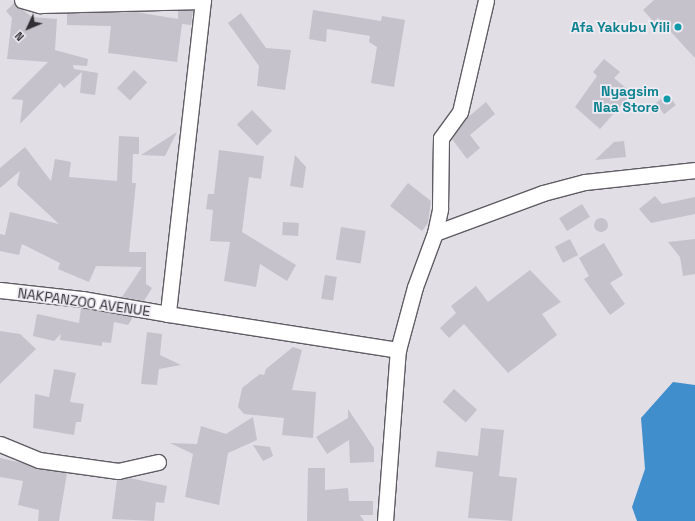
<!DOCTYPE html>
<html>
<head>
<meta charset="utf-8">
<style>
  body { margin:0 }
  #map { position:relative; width:695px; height:521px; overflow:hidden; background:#e1dee6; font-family:"Space Grotesk",sans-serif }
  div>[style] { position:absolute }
  .water>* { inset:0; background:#418ecd }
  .building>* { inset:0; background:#c6c2cb; transform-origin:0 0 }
  .round { border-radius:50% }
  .roads { filter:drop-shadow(1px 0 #5f5c63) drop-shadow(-1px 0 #5f5c63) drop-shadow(0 1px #5f5c63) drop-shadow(0 -1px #5f5c63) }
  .minor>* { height:15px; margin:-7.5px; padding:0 7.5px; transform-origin:7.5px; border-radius:7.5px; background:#fff }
  .dots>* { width:11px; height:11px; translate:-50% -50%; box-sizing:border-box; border:2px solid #efebf4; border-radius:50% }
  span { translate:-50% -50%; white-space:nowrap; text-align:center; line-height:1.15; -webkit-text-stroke:3.5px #efebf4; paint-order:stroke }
  .culture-label { font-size:14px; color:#0d838f; font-weight:700 }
  .right { translate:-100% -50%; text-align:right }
  .street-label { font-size:14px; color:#312f33 }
  .north { position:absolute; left:8px; top:8px; width:40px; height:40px; -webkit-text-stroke:3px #efebf4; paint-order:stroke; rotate:226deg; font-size:11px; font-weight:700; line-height:16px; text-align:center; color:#312f33 }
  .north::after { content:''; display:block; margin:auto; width:14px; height:18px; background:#312f33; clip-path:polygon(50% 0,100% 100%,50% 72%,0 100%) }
</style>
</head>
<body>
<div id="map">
  <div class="water">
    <div style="clip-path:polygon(673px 382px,695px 385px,695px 521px,637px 521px,632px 507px,645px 469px,641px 418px)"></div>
  </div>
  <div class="building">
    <div style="clip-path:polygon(654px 0,695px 0,695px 58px,658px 18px,654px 22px,643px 10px)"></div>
    <div style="clip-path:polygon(14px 3px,32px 17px,57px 19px,55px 50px,88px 59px,87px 66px,73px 65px,74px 69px,98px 73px,95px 95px,80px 93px,82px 72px,64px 88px,60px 83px,20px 124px,23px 100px,11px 99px,48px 62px,7px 59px,12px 18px,6px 11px)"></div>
    <div style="clip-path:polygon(193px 10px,191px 25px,182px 24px,177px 62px,108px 53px,111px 26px,67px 25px,67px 13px,136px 12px,178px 19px,178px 11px)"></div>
    <div style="clip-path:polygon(313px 10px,381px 21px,382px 16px,405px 20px,394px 87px,371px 83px,377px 47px,369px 42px,370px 36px,327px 29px,326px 42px,309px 39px)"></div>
    <div style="clip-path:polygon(241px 13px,266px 48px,291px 50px,285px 90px,257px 86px,259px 66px,228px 23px)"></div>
    <div style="clip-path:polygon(604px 59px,620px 72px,614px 78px,632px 93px,600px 129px,575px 107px,597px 76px,593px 72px)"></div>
    <div style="left:134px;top:70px;width:18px;height:25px;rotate:43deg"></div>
    <div style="left:667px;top:94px;width:14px;height:15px;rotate:51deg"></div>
    <div style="clip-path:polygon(486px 102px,495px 114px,470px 135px,480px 148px,467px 159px,452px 139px,467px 118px)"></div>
    <div style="left:252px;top:110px;width:29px;height:21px;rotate:46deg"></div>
    <div style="clip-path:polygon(177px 132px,165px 156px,141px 155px)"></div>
    <div style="clip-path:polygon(119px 136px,139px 137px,139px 154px,133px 154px,132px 183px,136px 183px,129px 252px,146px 252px,146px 284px,152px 288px,144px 301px,122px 297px,142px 267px,96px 266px,89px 282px,58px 269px,60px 263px,22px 244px,19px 255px,0 251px,0 234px,5px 235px,10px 212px,59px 224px,17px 185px,20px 171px,0 188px,0 168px,25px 147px,51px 181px,55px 159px,71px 162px,69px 177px,117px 181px)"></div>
    <div style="clip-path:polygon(624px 141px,626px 157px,595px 160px,614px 142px)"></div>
    <div style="clip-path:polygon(219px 150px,264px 156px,261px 179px,249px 177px,242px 232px,296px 265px,287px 281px,260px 264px,256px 287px,224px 281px,230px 242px,210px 241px,213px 210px,206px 209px,208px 194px,214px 194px)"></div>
    <div style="clip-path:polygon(295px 155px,306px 167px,303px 188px,290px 186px)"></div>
    <div style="clip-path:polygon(408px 183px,431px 201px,428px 223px,422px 231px,390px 206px)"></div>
    <div style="clip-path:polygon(655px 196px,662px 204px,695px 197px,695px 214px,651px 223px,639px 209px)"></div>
    <div style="left:582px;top:204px;width:15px;height:27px;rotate:58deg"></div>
    <div class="round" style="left:594px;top:218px;width:14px;height:14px"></div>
    <div style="left:283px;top:222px;width:16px;height:13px;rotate:4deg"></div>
    <div style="left:341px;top:227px;width:25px;height:33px;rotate:9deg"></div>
    <div style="left:570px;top:239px;width:18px;height:17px;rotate:63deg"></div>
    <div style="clip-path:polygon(695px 239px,695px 274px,683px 276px,680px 257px,668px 242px)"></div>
    <div style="clip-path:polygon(604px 243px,623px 275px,610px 283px,625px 304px,610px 315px,584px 279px,589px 276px,579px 258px)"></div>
    <div style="clip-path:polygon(530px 270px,561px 302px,542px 314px,557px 335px,508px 373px,464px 324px,449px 338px,440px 328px,456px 313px,451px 306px,476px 286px,488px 302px)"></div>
    <div style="left:325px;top:275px;width:12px;height:24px;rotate:9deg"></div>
    <div style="clip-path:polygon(81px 308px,133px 317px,128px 325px,114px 322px,111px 343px,102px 342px,102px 346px,60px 340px,61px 334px,54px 341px,33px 336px,37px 314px,79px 323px)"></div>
    <div style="clip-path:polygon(0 331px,20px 334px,36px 349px,0 384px)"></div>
    <div style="clip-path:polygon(147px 332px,162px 334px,160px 355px,181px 365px,159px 369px,157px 385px,141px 384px)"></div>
    <div style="clip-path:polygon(293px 347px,302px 350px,292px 390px,316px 392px,313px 438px,282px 435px,284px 418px,244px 414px,238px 407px,242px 388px,260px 374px,264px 375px,266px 369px)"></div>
    <div style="clip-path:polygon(54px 369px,76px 373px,70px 402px,84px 404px,81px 422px,76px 422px,74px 435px,33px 428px,35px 394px,49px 397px)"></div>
    <div style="left:454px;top:389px;width:31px;height:17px;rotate:42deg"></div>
    <div style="clip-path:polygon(348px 409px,374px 448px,374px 462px,350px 463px,349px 440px,327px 454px,316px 437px,348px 418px)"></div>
    <div style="clip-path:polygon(253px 417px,257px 440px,228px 453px,219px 505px,185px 497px,193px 454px,170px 443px,197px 444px,201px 426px,226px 434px)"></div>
    <div style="clip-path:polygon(481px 428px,504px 430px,499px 476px,517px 478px,512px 521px,468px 518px,473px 472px,435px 467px,437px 451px,478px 456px)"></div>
    <div style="clip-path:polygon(253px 445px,270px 447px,273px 456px,263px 461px)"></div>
    <div style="clip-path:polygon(0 458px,67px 473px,59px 521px,38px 521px,39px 510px,18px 505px,23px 481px,0 477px)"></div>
    <div style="clip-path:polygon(308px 468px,325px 468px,325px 490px,348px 488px,349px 501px,373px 501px,373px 515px,360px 515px,364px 521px,307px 521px)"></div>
    <div style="clip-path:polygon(130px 478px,167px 486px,164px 503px,156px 502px,154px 521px,112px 519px,117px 480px)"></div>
  </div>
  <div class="roads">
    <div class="minor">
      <div style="left:22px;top:0;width:19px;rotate:16deg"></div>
      <div style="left:40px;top:5px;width:163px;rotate:-1.4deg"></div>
      <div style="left:203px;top:0;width:316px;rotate:96.4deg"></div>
      <div style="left:168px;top:314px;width:233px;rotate:8.9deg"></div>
      <div style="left:435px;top:233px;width:25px;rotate:-78deg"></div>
      <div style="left:440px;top:209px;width:71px;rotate:-89.2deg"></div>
      <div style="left:441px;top:138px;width:32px;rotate:-54deg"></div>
      <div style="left:460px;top:112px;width:115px;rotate:-76.9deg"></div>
      <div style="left:0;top:290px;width:82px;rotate:6.3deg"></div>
      <div style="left:82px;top:299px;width:87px;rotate:9.9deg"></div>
      <div style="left:0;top:444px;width:42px;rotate:22.3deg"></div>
      <div style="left:39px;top:460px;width:80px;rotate:7.9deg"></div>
      <div style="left:118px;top:471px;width:41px;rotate:-12.7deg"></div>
      <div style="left:385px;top:521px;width:171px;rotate:-85.7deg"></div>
      <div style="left:398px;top:350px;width:65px;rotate:-74.9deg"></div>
      <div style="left:415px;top:287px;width:58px;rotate:-69.7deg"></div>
      <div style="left:435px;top:233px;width:115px;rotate:-20.3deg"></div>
      <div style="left:543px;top:193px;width:43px;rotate:-14.7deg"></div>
      <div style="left:585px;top:182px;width:111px;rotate:-6.2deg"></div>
    </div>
  </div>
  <div class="dots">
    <div style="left:678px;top:27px;background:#0f9aa8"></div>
    <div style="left:667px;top:99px;background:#0f9aa8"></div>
  </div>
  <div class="culture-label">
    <span class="right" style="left:670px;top:27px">Afa Yakubu Yili</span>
    <span class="right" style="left:659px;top:99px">Nyagsim<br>Naa Store</span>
  </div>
  <div class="street-label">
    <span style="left:84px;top:302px;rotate:8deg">NAKPANZOO AVENUE</span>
  </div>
  <div class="north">N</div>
</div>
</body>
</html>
